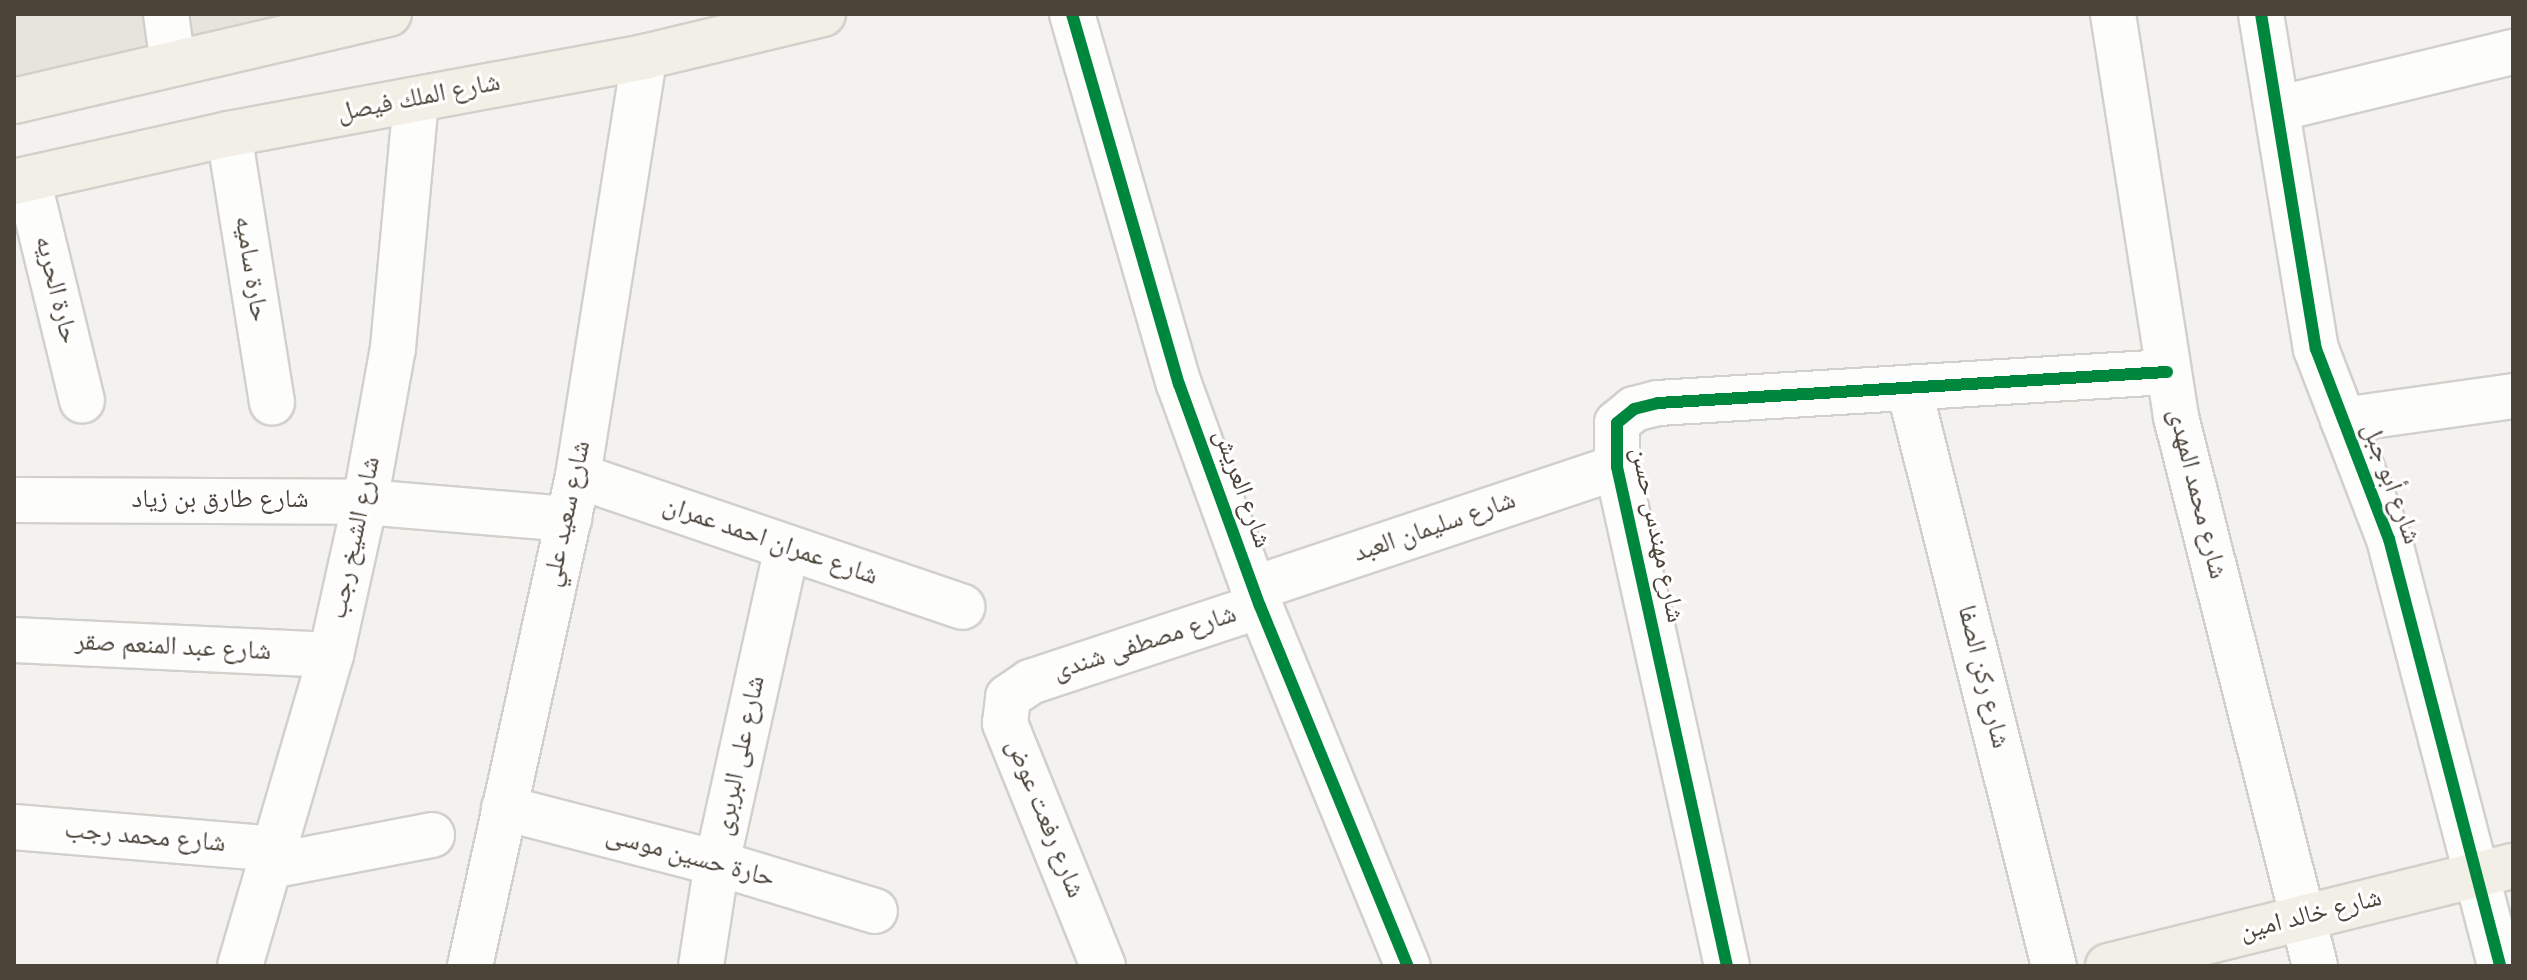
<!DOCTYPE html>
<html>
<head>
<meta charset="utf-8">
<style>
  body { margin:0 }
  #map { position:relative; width:2527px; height:980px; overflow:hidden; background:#f4f2ee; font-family:Overpass,"Noto Naskh Arabic",sans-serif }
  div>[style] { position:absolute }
  .residential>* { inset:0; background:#e7e4dc }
  .roads { filter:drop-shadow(2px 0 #d2d0cb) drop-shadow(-2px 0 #d2d0cb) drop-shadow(0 2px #d2d0cb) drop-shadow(0 -2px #d2d0cb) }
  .minor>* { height:44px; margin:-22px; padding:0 22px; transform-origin:22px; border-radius:22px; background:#fdfdfc }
  .tertiary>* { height:44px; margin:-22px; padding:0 22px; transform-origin:22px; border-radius:22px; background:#fdfdfc }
  .primary>* { height:44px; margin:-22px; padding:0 22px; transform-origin:22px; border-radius:22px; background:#f2efe6 }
  .cycleway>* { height:12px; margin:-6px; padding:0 6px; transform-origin:6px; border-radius:6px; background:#00873e }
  span { translate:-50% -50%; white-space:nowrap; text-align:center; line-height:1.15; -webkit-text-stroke:6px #fff; paint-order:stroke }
  .street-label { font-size:26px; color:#4b4439 }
  .frame { position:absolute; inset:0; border:16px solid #4b4439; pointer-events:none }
</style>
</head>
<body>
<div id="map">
  <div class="residential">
    <div style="clip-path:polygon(14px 14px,358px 14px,14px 100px)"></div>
  </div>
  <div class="roads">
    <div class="minor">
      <div style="left:166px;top:14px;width:50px;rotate:82deg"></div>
      <div style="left:2113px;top:14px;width:408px;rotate:81.1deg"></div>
      <div style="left:2176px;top:417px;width:566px;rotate:75.79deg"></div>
      <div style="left:2261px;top:14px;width:339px;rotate:80.7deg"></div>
      <div style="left:2316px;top:349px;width:204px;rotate:69deg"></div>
      <div style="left:2389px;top:539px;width:441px;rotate:75.4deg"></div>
      <div style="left:2277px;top:109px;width:243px;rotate:-13.6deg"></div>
      <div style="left:229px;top:134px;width:272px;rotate:80.9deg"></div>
      <div style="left:28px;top:179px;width:228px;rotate:76.3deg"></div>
      <div style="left:1909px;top:388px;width:596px;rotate:75.92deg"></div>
      <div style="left:2343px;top:420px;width:172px;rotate:-8deg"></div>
      <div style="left:578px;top:476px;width:406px;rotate:18.8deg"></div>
      <div style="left:14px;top:500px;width:351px;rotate:0.3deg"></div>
      <div style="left:365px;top:502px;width:205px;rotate:4.8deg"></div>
      <div style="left:1253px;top:589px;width:384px;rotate:-18.5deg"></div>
      <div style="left:14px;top:640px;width:317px;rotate:2.7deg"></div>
      <div style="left:504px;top:808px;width:220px;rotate:14.5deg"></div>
      <div style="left:717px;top:863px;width:165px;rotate:16.9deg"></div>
      <div style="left:14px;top:827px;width:263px;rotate:4.8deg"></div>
      <div style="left:271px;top:866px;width:164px;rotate:-10.9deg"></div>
      <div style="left:240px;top:966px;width:324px;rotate:-73.7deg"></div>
      <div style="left:331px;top:655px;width:157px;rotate:-77.5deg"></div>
      <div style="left:365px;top:502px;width:157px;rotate:-79.7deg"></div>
      <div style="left:393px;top:348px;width:249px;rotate:-84.7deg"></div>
      <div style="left:470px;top:966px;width:502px;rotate:-77.57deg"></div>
      <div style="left:578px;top:476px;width:424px;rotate:-81deg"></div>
      <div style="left:701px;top:966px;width:104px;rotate:-81.2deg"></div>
      <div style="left:717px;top:863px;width:323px;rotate:-77.5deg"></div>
      <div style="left:1103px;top:966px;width:262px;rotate:-112deg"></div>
      <div style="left:1005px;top:723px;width:26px;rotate:-83deg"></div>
      <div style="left:1008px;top:697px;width:27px;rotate:-34deg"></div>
      <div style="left:1030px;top:682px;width:242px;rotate:-18.3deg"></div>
      <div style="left:1727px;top:966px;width:511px;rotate:-102.43deg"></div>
      <div style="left:1617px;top:467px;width:44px;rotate:-90deg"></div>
      <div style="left:1617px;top:423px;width:22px;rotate:-39deg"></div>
      <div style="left:1634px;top:409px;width:25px;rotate:-14deg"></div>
      <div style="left:1658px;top:403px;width:510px;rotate:-3.49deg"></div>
    </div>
    <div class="tertiary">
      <div style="left:1072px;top:14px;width:385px;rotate:73.9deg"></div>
      <div style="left:1179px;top:384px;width:236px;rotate:70deg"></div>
      <div style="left:1260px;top:606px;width:389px;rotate:67.7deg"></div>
    </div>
    <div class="primary">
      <div style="left:14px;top:101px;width:385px;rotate:-13.1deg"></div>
      <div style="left:14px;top:182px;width:220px;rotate:-12.6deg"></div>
      <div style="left:229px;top:134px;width:422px;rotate:-10.5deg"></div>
      <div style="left:644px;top:57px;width:184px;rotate:-13.5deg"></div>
      <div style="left:2108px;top:966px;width:417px;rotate:-13.9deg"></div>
    </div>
  </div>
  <div class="cycleway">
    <div style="left:1072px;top:14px;width:385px;rotate:73.9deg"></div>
    <div style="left:1179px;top:384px;width:236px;rotate:70deg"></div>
    <div style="left:1260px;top:606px;width:389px;rotate:67.7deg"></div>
    <div style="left:2261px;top:14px;width:339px;rotate:80.7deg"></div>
    <div style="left:2316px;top:349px;width:204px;rotate:69deg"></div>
    <div style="left:2389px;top:539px;width:441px;rotate:75.4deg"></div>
    <div style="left:1727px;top:966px;width:511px;rotate:-102.43deg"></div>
    <div style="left:1617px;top:467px;width:44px;rotate:-90deg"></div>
    <div style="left:1617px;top:423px;width:22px;rotate:-39deg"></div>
    <div style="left:1634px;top:409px;width:25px;rotate:-14deg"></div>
    <div style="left:1658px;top:403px;width:510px;rotate:-3.49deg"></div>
  </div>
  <div class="street-label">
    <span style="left:419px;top:99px;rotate:-11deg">شارع الملك فيصل</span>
    <span style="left:250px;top:269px;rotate:81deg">حارة ساميه</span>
    <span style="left:55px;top:290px;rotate:76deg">حارة الحريه</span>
    <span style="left:2390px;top:484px;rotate:70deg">شارع أبو جبل</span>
    <span style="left:1241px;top:489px;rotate:70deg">شارع العريش</span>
    <span style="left:2196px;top:494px;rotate:76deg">شارع محمد المهدى</span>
    <span style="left:220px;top:501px">شارع طارق بن زياد</span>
    <span style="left:568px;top:514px;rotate:-78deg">شارع سعيد علي</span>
    <span style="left:1435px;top:528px;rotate:-19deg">شارع سليمان العبد</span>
    <span style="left:1656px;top:535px;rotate:78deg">شارع مهندس حسن</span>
    <span style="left:356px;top:538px;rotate:-78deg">شارع الشيخ رجب</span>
    <span style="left:770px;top:542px;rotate:19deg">شارع عمران احمد عمران</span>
    <span style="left:1145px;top:644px;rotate:-18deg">شارع مصطفى شندى</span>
    <span style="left:173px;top:648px;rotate:3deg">شارع عبد المنعم صقر</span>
    <span style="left:1982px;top:677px;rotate:76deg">شارع ركن الصفا</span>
    <span style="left:741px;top:756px;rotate:-78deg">شارع على البربرى</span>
    <span style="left:1044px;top:819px;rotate:68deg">شارع رفعت عوض</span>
    <span style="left:145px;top:838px;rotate:5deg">شارع محمد رجب</span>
    <span style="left:690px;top:858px;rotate:15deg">حارة حسين موسى</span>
    <span style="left:2311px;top:916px;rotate:-14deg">شارع خالد امين</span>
  </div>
  <div class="frame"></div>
</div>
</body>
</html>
